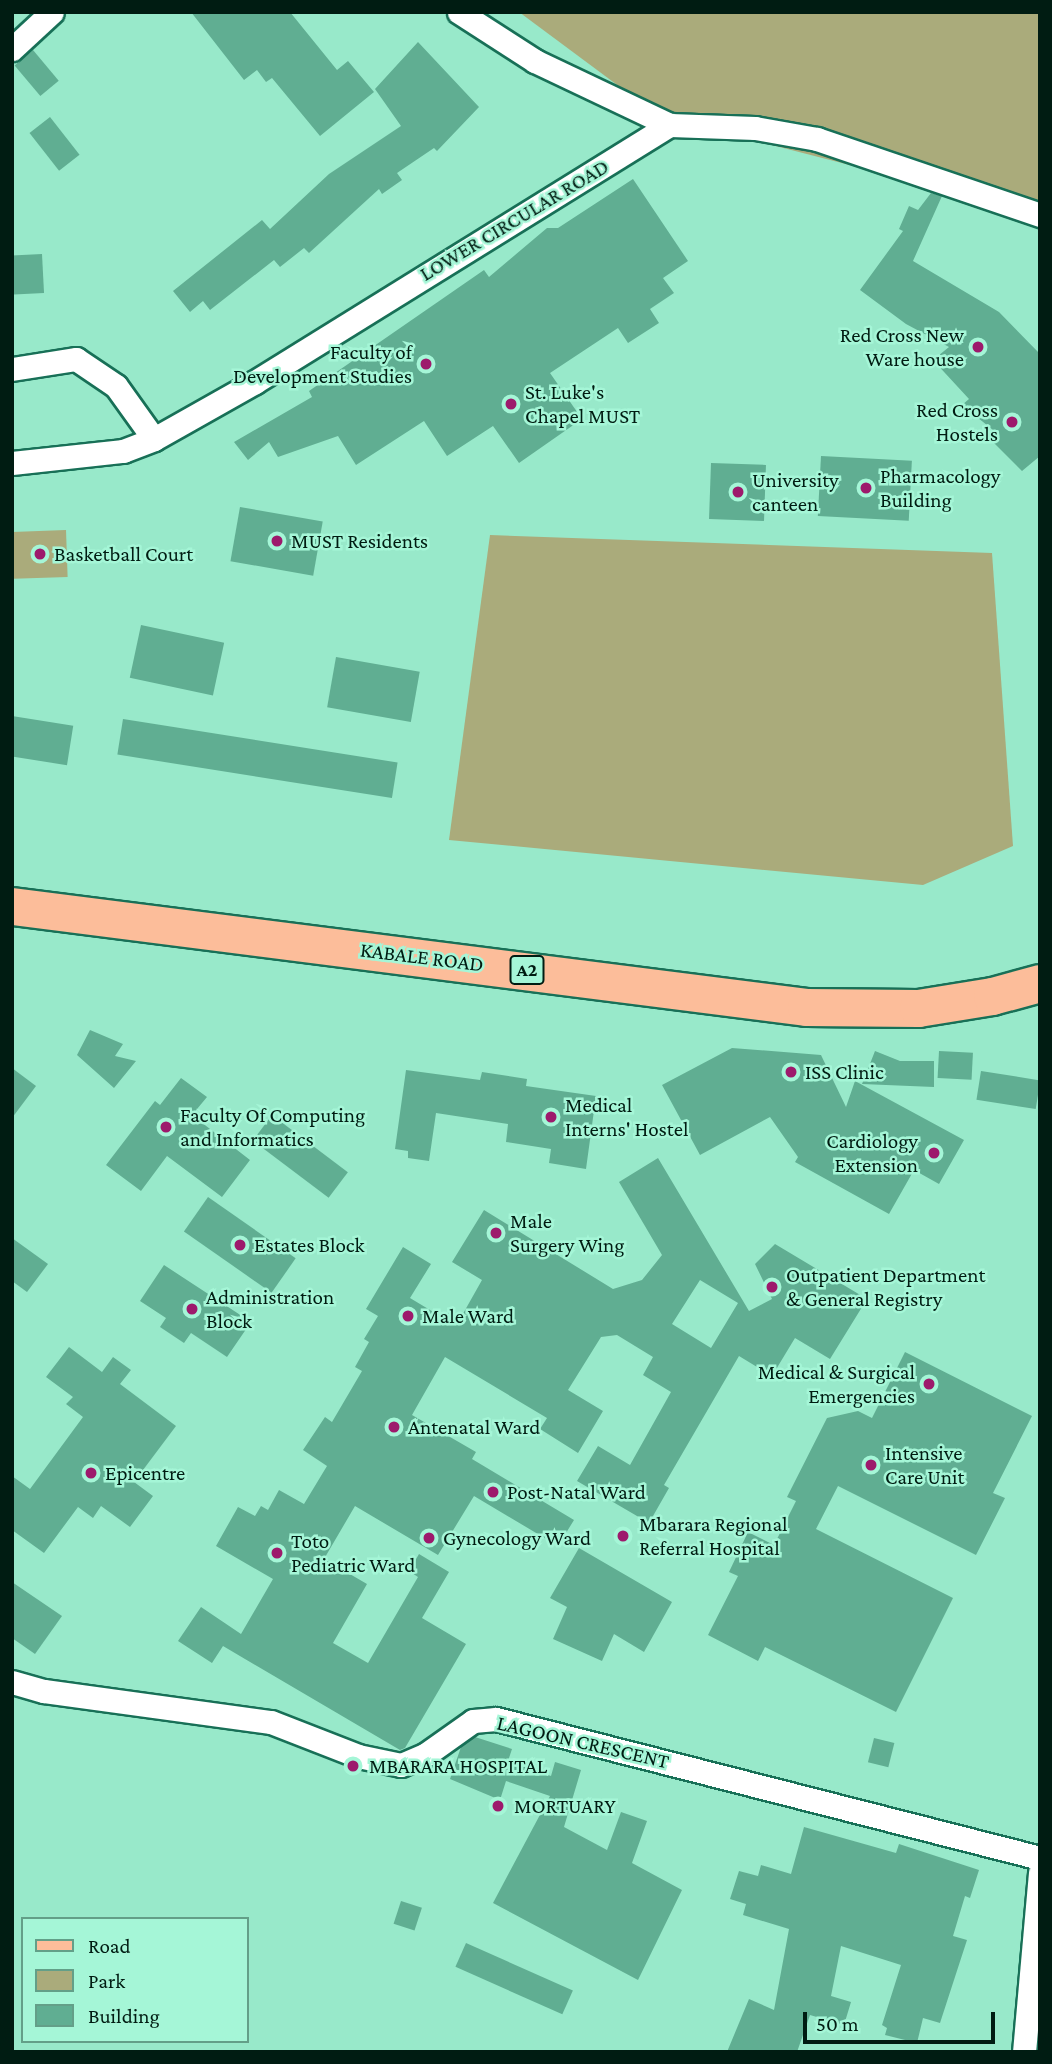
<!DOCTYPE html>
<html>
<head>
<meta charset="utf-8">
<style>
  body { margin:0 }
  #map { position:relative; width:1052px; height:2064px; overflow:hidden; background:#98e9ca; font-family:"Crimson Pro",serif }
  div>[style] { position:absolute }
  .green>* { inset:0; background:#aaab7b; transform-origin:0 0 }
  .building>* { inset:0; background:#60ae92; transform-origin:0 0 }
  .roads { filter:drop-shadow(2px 0 #187057) drop-shadow(-2px 0 #187057) drop-shadow(0 2px #187057) drop-shadow(0 -2px #187057) }
  .minor>* { height:23px; margin:-11.5px; padding:0 11.5px; transform-origin:11.5px; border-radius:11.5px; background:#fff }
  .primary>* { height:37px; margin:-18.5px; padding:0 18.5px; transform-origin:18.5px; border-radius:18.5px; background:#fcbd9a }
  .dots>* { width:19px; height:19px; translate:-50% -50%; box-sizing:border-box; border:4px solid #a5f6d7; border-radius:50% }
  span { translate:-50% -50%; white-space:nowrap; text-align:center; line-height:1.15; -webkit-text-stroke:5px #a5f6d7; paint-order:stroke }
  .shield-label span { padding:2px 5px; background:#a5f6d7; border:2px solid; border-radius:5px; -webkit-text-stroke-width:0 }
  .shield-label { font-size:19px; color:#001c12; font-weight:700 }
  .street-label { font-size:21px; color:#001c12 }
  .poi-label { font-size:21px; color:#001c12 }
  .right { translate:-100% -50%; text-align:right }
  .left { translate:0 -50%; text-align:left }
  .frame { position:absolute; inset:0; border:14px solid #001c12; pointer-events:none }
  .legend { position:absolute; left:21px; top:1917px; width:228px; height:126px; box-sizing:border-box; background:#a5f6d7; border:2px solid #639f88; margin:0; padding:9px 12px; list-style:none; font-size:21px; color:#001c12 }
  .legend li { display:flex; align-items:center; gap:14px; height:35px }
  .legend b { width:35px; border:2px solid #639f88 }
  .scale { position:absolute; left:803px; top:2012px; width:192px; height:32px; box-sizing:border-box; border:4px solid #001c12; border-top:0; padding-left:9px; font-size:21px; line-height:24px; white-space:nowrap; color:#001c12; -webkit-text-stroke:5px #a5f6d7; paint-order:stroke }
</style>
</head>
<body>
<div id="map">
  <div class="green">
    <div style="clip-path:polygon(519px 12px,1040px 12px,1040px 214px,659px 116px)"></div>
    <div style="left:66px;top:530px;width:47px;height:54px;rotate:88deg"></div>
    <div style="clip-path:polygon(490px 535px,992px 553px,1013px 846px,923px 885px,449px 840px)"></div>
  </div>
  <div class="building">
    <div style="clip-path:polygon(191px 12px,290px 12px,337px 70px,348px 61px,374px 92px,320px 136px,272px 78px,266px 82px,257px 70px,244px 80px)"></div>
    <div style="clip-path:polygon(418px 42px,479px 107px,437px 151px,434px 148px,397px 173px,402px 180px,382px 194px,379px 189px,309px 253px,304px 248px,280px 267px,274px 260px,210px 310px,203px 301px,190px 312px,173px 291px,262px 220px,270px 229px,329px 174px,401px 126px,375px 89px)"></div>
    <div style="left:33px;top:50px;width:40px;height:24px;rotate:50deg"></div>
    <div style="left:50px;top:117px;width:48px;height:26px;rotate:52deg"></div>
    <div style="clip-path:polygon(633px 179px,688px 261px,663px 278px,674px 293px,650px 309px,659px 323px,628px 343px,618px 328px,550px 373px,582px 419px,519px 463px,493px 426px,447px 456px,424px 421px,356px 465px,338px 436px,278px 457px,269px 442px,248px 460px,234px 442px,312px 397px,309px 391px,484px 270px,489px 277px,547px 228px,558px 228px)"></div>
    <div style="clip-path:polygon(931px 193px,942px 196px,913px 261px,999px 312px,1040px 354px,1040px 456px,1022px 471px,986px 435px,993px 430px,962px 405px,969px 399px,933px 360px,949px 347px,906px 324px,860px 290px,903px 231px,899px 229px,909px 206px,918px 210px)"></div>
    <div style="left:42px;top:254px;width:39px;height:30px;rotate:87deg"></div>
    <div style="left:821px;top:456px;width:91px;height:60px;rotate:3deg"></div>
    <div style="left:711px;top:463px;width:55px;height:56px;rotate:2deg"></div>
    <div style="left:240px;top:507px;width:84px;height:55px;rotate:10deg"></div>
    <div style="left:141px;top:625px;width:85px;height:54px;rotate:12deg"></div>
    <div style="left:336px;top:657px;width:85px;height:51px;rotate:10deg"></div>
    <div style="left:12px;top:716px;width:62px;height:40px;rotate:9deg"></div>
    <div style="left:123px;top:719px;width:278px;height:36px;rotate:9deg"></div>
    <div style="clip-path:polygon(90px 1030px,123px 1044px,115px 1056px,136px 1061px,114px 1088px,77px 1055px)"></div>
    <div style="clip-path:polygon(732px 1048px,821px 1055px,846px 1107px,855px 1081px,964px 1140px,939px 1184px,914px 1170px,889px 1214px,795px 1162px,798px 1157px,770px 1117px,700px 1155px,662px 1085px)"></div>
    <div style="clip-path:polygon(875px 1051px,900px 1061px,934px 1061px,934px 1087px,862px 1084px)"></div>
    <div style="left:939px;top:1051px;width:34px;height:27px;rotate:3deg"></div>
    <div style="clip-path:polygon(12px 1068px,36px 1086px,12px 1118px)"></div>
    <div style="clip-path:polygon(406px 1070px,480px 1080px,482px 1072px,527px 1079px,526px 1086px,596px 1096px,586px 1169px,549px 1163px,551px 1149px,506px 1142px,508px 1124px,436px 1113px,429px 1161px,408px 1158px,408px 1151px,395px 1149px)"></div>
    <div style="left:981px;top:1071px;width:60px;height:29px;rotate:9deg"></div>
    <div style="clip-path:polygon(181px 1078px,207px 1097px,192px 1115px,250px 1160px,222px 1197px,167px 1156px,141px 1191px,106px 1165px,155px 1101px,160px 1105px)"></div>
    <div style="left:272px;top:1115px;width:95px;height:32px;rotate:37deg"></div>
    <div style="clip-path:polygon(evenodd,658px 1158px,749px 1311px,772px 1299px,755px 1264px,775px 1244px,867px 1299px,830px 1359px,795px 1338px,772px 1376px,739px 1356px,664px 1485px,669px 1488px,649px 1523px,577px 1481px,598px 1446px,630px 1465px,671px 1392px,643px 1375px,653px 1357px,617px 1335px,601px 1337px,568px 1390px,603px 1411px,578px 1453px,540px 1429px,547px 1418px,445px 1357px,412px 1415px,476px 1452px,472px 1459px,574px 1520px,558px 1546px,474px 1496px,438px 1555px,355px 1506px,324px 1559px,367px 1584px,333px 1643px,368px 1663px,418px 1577px,409px 1571px,419px 1554px,449px 1572px,422px 1618px,466px 1644px,405px 1748px,400px 1750px,223px 1646px,212px 1663px,178px 1641px,201px 1607px,241px 1634px,273px 1579px,216px 1546px,238px 1507px,255px 1516px,261px 1506px,268px 1510px,279px 1490px,304px 1504px,327px 1466px,303px 1450px,325px 1417px,332px 1422px,362px 1371px,355px 1367px,369px 1342px,364px 1339px,378px 1316px,366px 1309px,403px 1247px,431px 1264px,410px 1298px,445px 1319px,449px 1312px,460px 1319px,482px 1280px,452px 1262px,484px 1210px,613px 1289px,642px 1280px,662px 1255px,619px 1182px,658px 1158px,700px 1280px,738px 1303px,711px 1348px,672px 1324px,700px 1280px)"></div>
    <div style="left:208px;top:1197px;width:107px;height:42px;rotate:35deg"></div>
    <div style="clip-path:polygon(12px 1238px,48px 1264px,27px 1292px,12px 1281px)"></div>
    <div style="clip-path:polygon(164px 1265px,251px 1322px,227px 1357px,191px 1333px,184px 1343px,160px 1327px,166px 1318px,140px 1301px)"></div>
    <div style="clip-path:polygon(69px 1347px,102px 1372px,113px 1357px,131px 1370px,120px 1384px,176px 1426px,134px 1482px,153px 1496px,130px 1527px,101px 1506px,93px 1518px,78px 1507px,44px 1553px,12px 1530px,12px 1476px,30px 1489px,83px 1417px,66px 1404px,73px 1397px,46px 1377px)"></div>
    <div style="clip-path:polygon(905px 1352px,1032px 1416px,993px 1493px,1005px 1498px,976px 1555px,838px 1486px,816px 1529px,953px 1598px,896px 1712px,765px 1647px,758px 1661px,708px 1635px,738px 1576px,729px 1572px,748px 1532px,774px 1545px,796px 1501px,787px 1497px,827px 1418px,858px 1411px,872px 1418px)"></div>
    <div style="clip-path:polygon(579px 1548px,672px 1602px,644px 1652px,614px 1634px,602px 1661px,553px 1639px,567px 1607px,550px 1598px)"></div>
    <div style="clip-path:polygon(12px 1582px,62px 1616px,35px 1654px,12px 1638px)"></div>
    <div style="clip-path:polygon(475px 1737px,512px 1749px,508px 1761px,551px 1776px,555px 1762px,581px 1770px,564px 1827px,607px 1850px,621px 1812px,647px 1821px,632px 1863px,682px 1890px,638px 1980px,493px 1903px,550px 1796px,506px 1781px,500px 1800px,450px 1779px,461px 1747px)"></div>
    <div style="left:874px;top:1738px;width:21px;height:25px;rotate:14deg"></div>
    <div style="clip-path:polygon(804px 1827px,896px 1853px,899px 1844px,979px 1870px,970px 1898px,965px 1896px,953px 1936px,967px 1940px,940px 2023px,923px 2018px,917px 2043px,885px 2035px,887px 2028px,882px 2025px,901px 1965px,841px 1946px,831px 1996px,851px 2002px,844px 2025px,810px 2015px,797px 2052px,727px 2052px,749px 1999px,774px 2010px,789px 1929px,743px 1915px,746px 1904px,730px 1899px,739px 1871px,758px 1876px,761px 1865px,791px 1874px)"></div>
    <div style="left:401px;top:1901px;width:22px;height:24px;rotate:18deg"></div>
    <div style="left:466px;top:1943px;width:117px;height:26px;rotate:24deg"></div>
  </div>
  <div class="roads">
    <div class="minor">
      <div style="left:459px;top:12px;width:90px;rotate:32.8deg"></div>
      <div style="left:535px;top:61px;width:149px;rotate:25.4deg"></div>
      <div style="left:12px;top:49px;width:54px;rotate:-42.8deg"></div>
      <div style="left:12px;top:369px;width:65px;rotate:-8.9deg"></div>
      <div style="left:76px;top:359px;width:48px;rotate:34deg"></div>
      <div style="left:116px;top:386px;width:65px;rotate:54.4deg"></div>
      <div style="left:12px;top:463px;width:112px;rotate:-6.2deg"></div>
      <div style="left:123px;top:451px;width:33px;rotate:-21deg"></div>
      <div style="left:154px;top:439px;width:116px;rotate:-29.4deg"></div>
      <div style="left:255px;top:382px;width:488px;rotate:-31.8deg"></div>
      <div style="left:670px;top:125px;width:85px;rotate:2deg"></div>
      <div style="left:755px;top:128px;width:63px;rotate:10.1deg"></div>
      <div style="left:817px;top:139px;width:236px;rotate:18.8deg"></div>
      <div style="left:12px;top:1682px;width:33px;rotate:16deg"></div>
      <div style="left:44px;top:1691px;width:229px;rotate:7.8deg"></div>
      <div style="left:271px;top:1722px;width:93px;rotate:21.3deg"></div>
      <div style="left:358px;top:1756px;width:44px;rotate:11.8deg"></div>
      <div style="left:401px;top:1765px;width:26px;rotate:-23deg"></div>
      <div style="left:425px;top:1755px;width:59px;rotate:-35.3deg"></div>
      <div style="left:473px;top:1721px;width:23px;rotate:-5deg"></div>
      <div style="left:496px;top:1719px;width:561px;rotate:14.33deg"></div>
      <div style="left:1024px;top:2052px;width:180px;rotate:-84.9deg"></div>
    </div>
    <div class="primary">
      <div style="left:12px;top:906px;width:800px;rotate:7.25deg"></div>
      <div style="left:806px;top:1007px;width:112px;rotate:0.5deg"></div>
      <div style="left:918px;top:1008px;width:75px;rotate:-9.2deg"></div>
      <div style="left:992px;top:996px;width:50px;rotate:-15.2deg"></div>
    </div>
  </div>
  <div class="dots">
    <div style="left:978px;top:347px;background:#9d1a6c"></div>
    <div style="left:426px;top:364px;background:#9d1a6c"></div>
    <div style="left:511px;top:404px;background:#9d1a6c"></div>
    <div style="left:1012px;top:422px;background:#9d1a6c"></div>
    <div style="left:866px;top:488px;background:#9d1a6c"></div>
    <div style="left:738px;top:492px;background:#9d1a6c"></div>
    <div style="left:277px;top:541px;background:#9d1a6c"></div>
    <div style="left:40px;top:554px;background:#9d1a6c"></div>
    <div style="left:791px;top:1072px;background:#9d1a6c"></div>
    <div style="left:551px;top:1117px;background:#9d1a6c"></div>
    <div style="left:166px;top:1127px;background:#9d1a6c"></div>
    <div style="left:934px;top:1153px;background:#9d1a6c"></div>
    <div style="left:496px;top:1233px;background:#9d1a6c"></div>
    <div style="left:240px;top:1245px;background:#9d1a6c"></div>
    <div style="left:772px;top:1287px;background:#9d1a6c"></div>
    <div style="left:192px;top:1309px;background:#9d1a6c"></div>
    <div style="left:408px;top:1316px;background:#9d1a6c"></div>
    <div style="left:929px;top:1384px;background:#9d1a6c"></div>
    <div style="left:394px;top:1427px;background:#9d1a6c"></div>
    <div style="left:871px;top:1465px;background:#9d1a6c"></div>
    <div style="left:91px;top:1473px;background:#9d1a6c"></div>
    <div style="left:493px;top:1492px;background:#9d1a6c"></div>
    <div style="left:623px;top:1536px;background:#9d1a6c"></div>
    <div style="left:429px;top:1538px;background:#9d1a6c"></div>
    <div style="left:277px;top:1553px;background:#9d1a6c"></div>
    <div style="left:353px;top:1766px;background:#9d1a6c"></div>
    <div style="left:498px;top:1806px;background:#9d1a6c"></div>
  </div>
  <div class="shield-label">
    <span style="left:527px;top:970px">A2</span>
  </div>
  <div class="street-label">
    <span style="left:514px;top:220px;rotate:-31deg">LOWER CIRCULAR ROAD</span>
    <span style="left:422px;top:957px;rotate:7deg">KABALE ROAD</span>
    <span style="left:583px;top:1742px;rotate:13deg">LAGOON CRESCENT</span>
  </div>
  <div class="poi-label">
    <span class="right" style="left:964px;top:347px">Red Cross New<br>Ware house</span>
    <span class="right" style="left:412px;top:364px">Faculty of<br>Development Studies</span>
    <span class="left" style="left:525px;top:404px">St. Luke's<br>Chapel MUST</span>
    <span class="right" style="left:998px;top:422px">Red Cross<br>Hostels</span>
    <span class="left" style="left:880px;top:488px">Pharmacology<br>Building</span>
    <span class="left" style="left:752px;top:492px">University<br>canteen</span>
    <span class="left" style="left:291px;top:541px">MUST Residents</span>
    <span class="left" style="left:54px;top:554px">Basketball Court</span>
    <span class="left" style="left:805px;top:1072px">ISS Clinic</span>
    <span class="left" style="left:565px;top:1117px">Medical<br>Interns' Hostel</span>
    <span class="left" style="left:180px;top:1127px">Faculty Of Computing<br>and Informatics</span>
    <span class="right" style="left:918px;top:1153px">Cardiology<br>Extension</span>
    <span class="left" style="left:510px;top:1233px">Male<br>Surgery Wing</span>
    <span class="left" style="left:254px;top:1245px">Estates Block</span>
    <span class="left" style="left:786px;top:1287px">Outpatient Department<br>&amp; General Registry</span>
    <span class="left" style="left:206px;top:1309px">Administration<br>Block</span>
    <span class="left" style="left:422px;top:1316px">Male Ward</span>
    <span class="right" style="left:915px;top:1384px">Medical &amp; Surgical<br>Emergencies</span>
    <span class="left" style="left:408px;top:1427px">Antenatal Ward</span>
    <span class="left" style="left:885px;top:1465px">Intensive<br>Care Unit</span>
    <span class="left" style="left:105px;top:1473px">Epicentre</span>
    <span class="left" style="left:507px;top:1492px">Post-Natal Ward</span>
    <span class="left" style="left:639px;top:1536px">Mbarara Regional<br>Referral Hospital</span>
    <span class="left" style="left:443px;top:1538px">Gynecology Ward</span>
    <span class="left" style="left:291px;top:1553px">Toto<br>Pediatric Ward</span>
    <span class="left" style="left:369px;top:1766px">MBARARA HOSPITAL</span>
    <span class="left" style="left:514px;top:1806px">MORTUARY</span>
  </div>
  <div class="frame"></div>
  <ul class="legend">
  <li><b style="height:9px;background:#fcbd9a"></b>Road</li>
  <li><b style="height:19px;background:#aaab7b"></b>Park</li>
  <li><b style="height:19px;background:#60ae92"></b>Building</li>
  </ul>
  <div class="scale">50 m</div>
</div>
</body>
</html>
